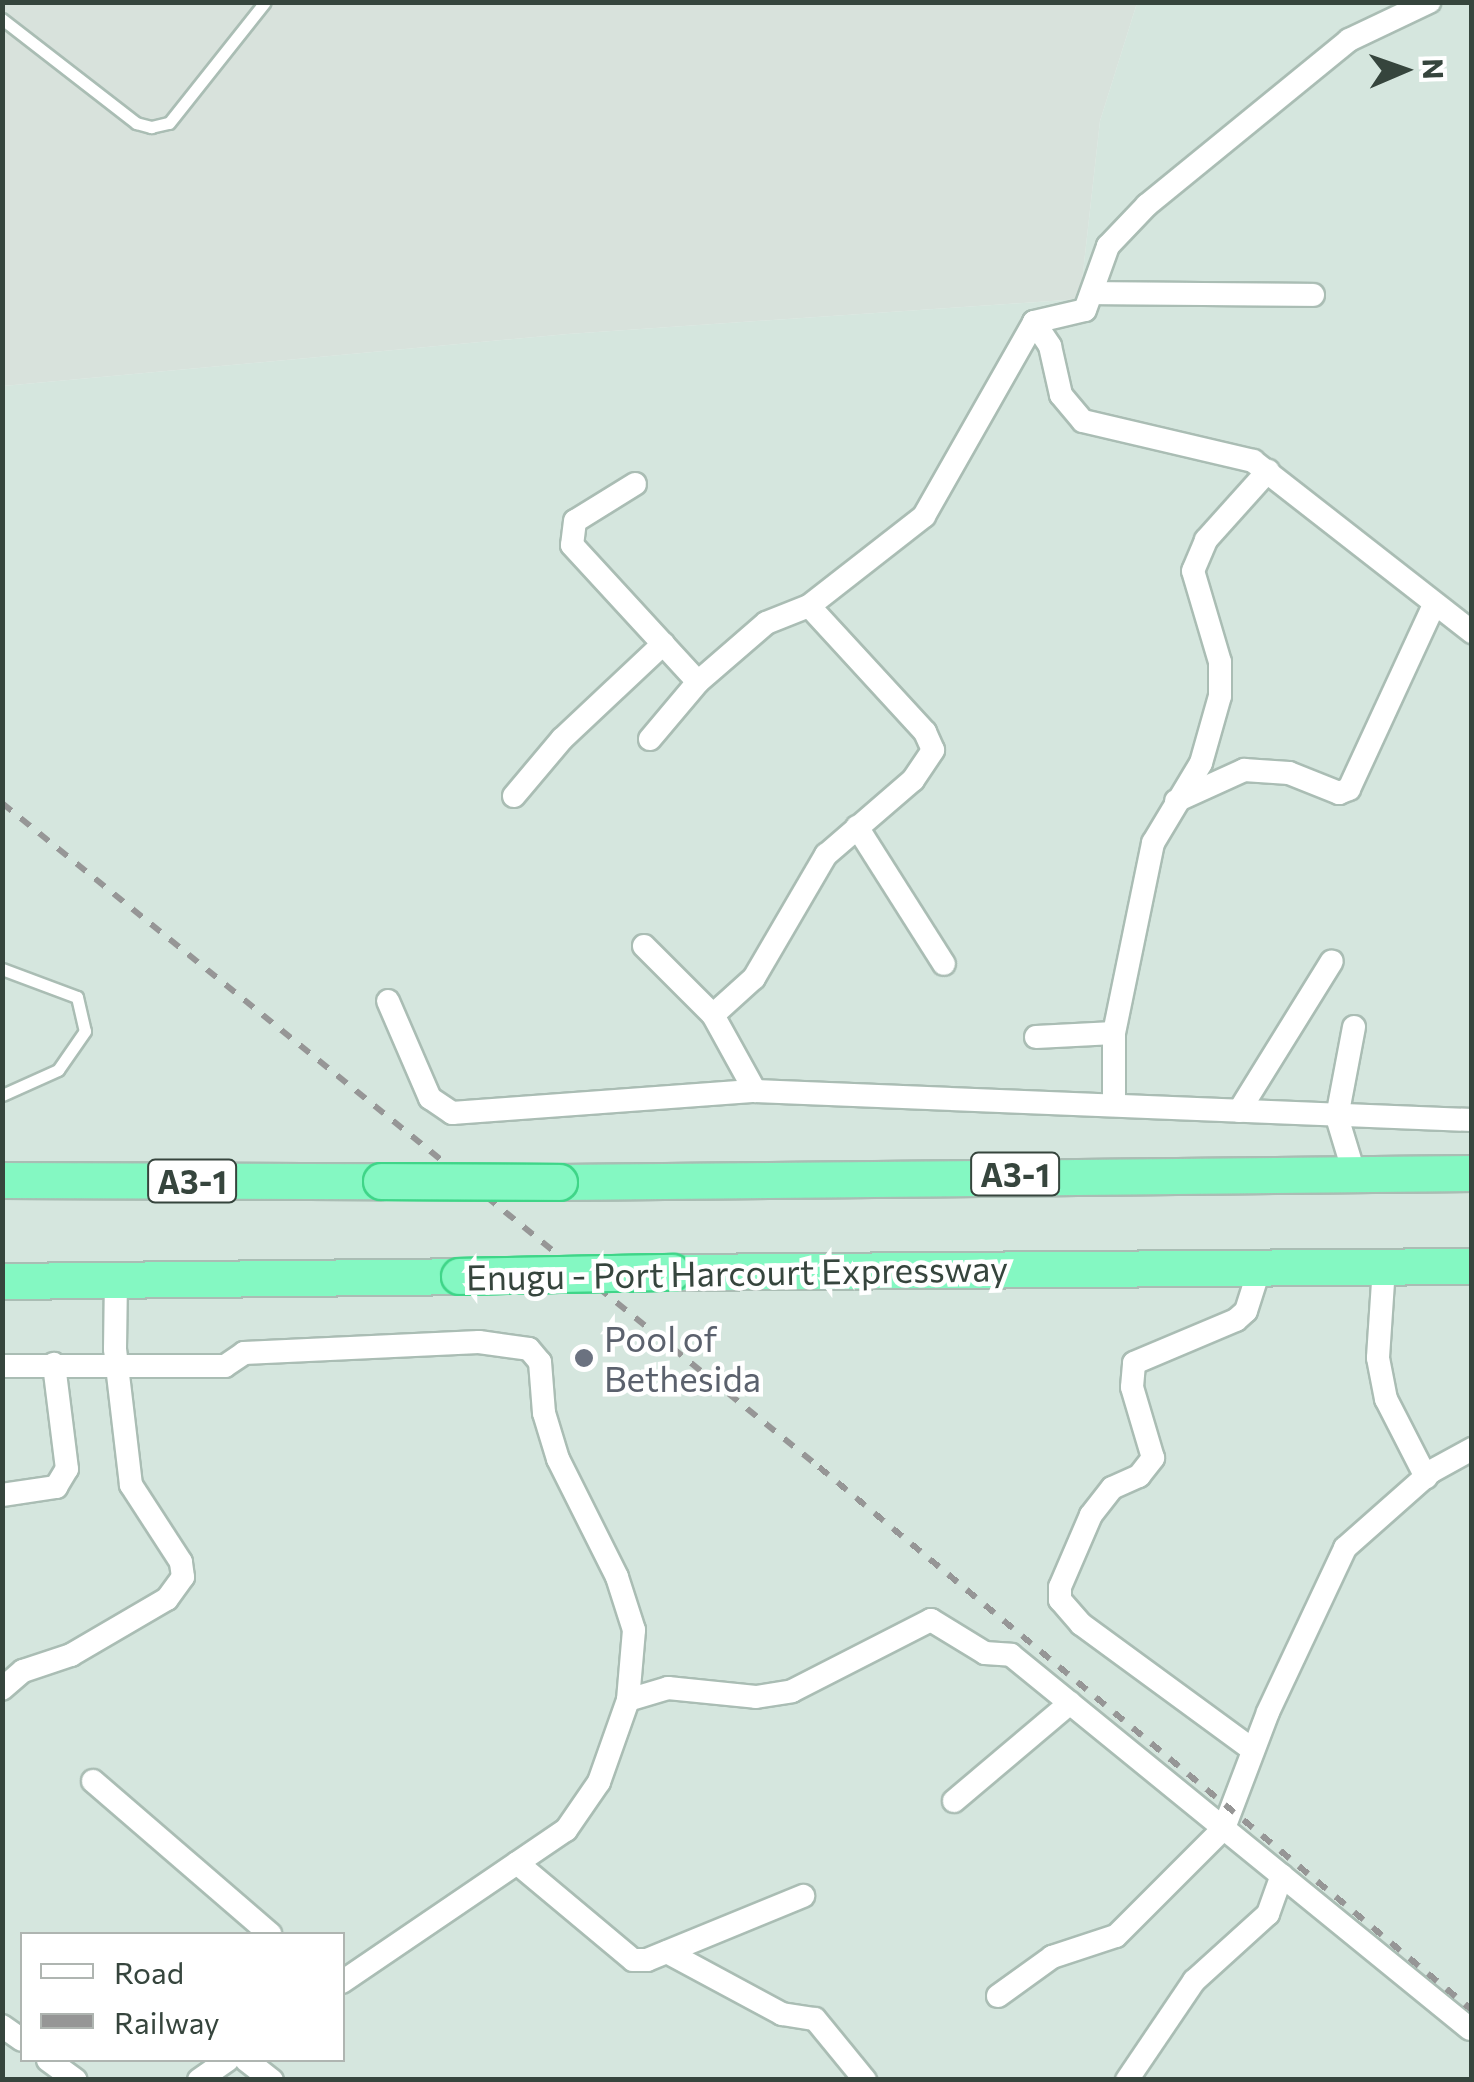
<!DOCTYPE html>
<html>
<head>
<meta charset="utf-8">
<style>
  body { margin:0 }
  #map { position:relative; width:1474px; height:2082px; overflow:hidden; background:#e7f2ed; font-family:Commissioner,sans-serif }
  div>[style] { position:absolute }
  .residential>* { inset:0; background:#d5e6de }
  .industrial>* { inset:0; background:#d8e2dc }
  .roads { filter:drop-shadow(2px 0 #aabdb4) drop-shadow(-2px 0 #aabdb4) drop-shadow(0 2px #aabdb4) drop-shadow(0 -2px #aabdb4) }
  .service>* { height:11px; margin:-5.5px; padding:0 5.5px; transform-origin:5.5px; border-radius:5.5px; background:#fff }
  .minor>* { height:22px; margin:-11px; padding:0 11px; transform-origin:11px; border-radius:11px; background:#fff }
  .trunk>* { height:35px; margin:-17.5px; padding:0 17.5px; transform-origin:17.5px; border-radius:17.5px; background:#84f8c2 }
  .rail>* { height:6px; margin-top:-3px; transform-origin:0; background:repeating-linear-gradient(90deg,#969696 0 12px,transparent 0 24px) }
  .bridges { filter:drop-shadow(2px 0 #3fd588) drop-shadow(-2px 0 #3fd588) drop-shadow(0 2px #3fd588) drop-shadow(0 -2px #3fd588) }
  .trunk-bridge>* { height:35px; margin:-17.5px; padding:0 17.5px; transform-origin:17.5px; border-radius:17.5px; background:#84f8c2 }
  .dots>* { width:28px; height:28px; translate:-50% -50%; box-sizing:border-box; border:5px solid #fff; border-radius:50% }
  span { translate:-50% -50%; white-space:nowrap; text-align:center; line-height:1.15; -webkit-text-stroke:9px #fff; paint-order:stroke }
  .shield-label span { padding:2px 8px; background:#fff; border:2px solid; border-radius:8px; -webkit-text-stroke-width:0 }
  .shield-label { font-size:32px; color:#36453d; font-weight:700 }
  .street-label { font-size:35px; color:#36453d }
  .worship-label { font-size:35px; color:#5b616d }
  .left { translate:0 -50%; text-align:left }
  .frame { position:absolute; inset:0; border:5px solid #36453d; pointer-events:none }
  .legend { position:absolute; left:20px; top:1932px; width:325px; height:130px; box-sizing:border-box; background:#fff; border:2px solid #afb5b1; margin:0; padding:12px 18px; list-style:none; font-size:30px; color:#36453d }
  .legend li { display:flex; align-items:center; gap:20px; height:50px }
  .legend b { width:50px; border:2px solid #afb5b1 }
  .north { position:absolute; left:1354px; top:20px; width:100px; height:100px; -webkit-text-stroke:8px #fff; paint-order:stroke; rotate:88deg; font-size:28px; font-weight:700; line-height:40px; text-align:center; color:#36453d }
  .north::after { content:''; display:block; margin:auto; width:35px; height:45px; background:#36453d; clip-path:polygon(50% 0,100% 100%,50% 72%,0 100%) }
</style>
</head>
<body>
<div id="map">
  <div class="residential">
    <div style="clip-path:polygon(evenodd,1137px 3px,1471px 3px,1471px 2079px,3px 2080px,3px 386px,568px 334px,1080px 299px,1100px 121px,1137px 3px,22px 1934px,342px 1934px,342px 2060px,22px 2060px,22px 1934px)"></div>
  </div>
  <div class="industrial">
    <div style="clip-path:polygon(3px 3px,1137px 3px,1100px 121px,1080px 299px,568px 334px,3px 386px)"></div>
  </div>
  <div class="roads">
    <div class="service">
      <div style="left:2px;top:19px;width:170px;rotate:37.8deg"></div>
      <div style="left:136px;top:123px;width:16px;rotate:15deg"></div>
      <div style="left:151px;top:127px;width:18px;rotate:-13deg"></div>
      <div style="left:169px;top:123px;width:154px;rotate:-51.6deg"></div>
      <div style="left:2px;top:969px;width:80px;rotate:20.5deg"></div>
      <div style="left:77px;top:997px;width:35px;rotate:77deg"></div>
      <div style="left:85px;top:1031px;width:47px;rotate:124.7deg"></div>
      <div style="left:58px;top:1070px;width:61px;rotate:155.9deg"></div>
    </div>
    <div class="minor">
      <div style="left:1093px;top:293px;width:220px;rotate:0.5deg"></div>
      <div style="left:1034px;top:322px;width:29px;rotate:56deg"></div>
      <div style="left:1050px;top:346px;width:50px;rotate:77.3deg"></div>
      <div style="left:1061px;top:395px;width:34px;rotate:50deg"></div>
      <div style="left:1083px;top:421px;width:175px;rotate:13.2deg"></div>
      <div style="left:1253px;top:461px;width:278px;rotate:38deg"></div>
      <div style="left:635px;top:484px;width:70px;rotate:148.3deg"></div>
      <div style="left:575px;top:521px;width:24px;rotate:97deg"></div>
      <div style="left:572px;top:545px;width:186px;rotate:47.4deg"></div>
      <div style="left:650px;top:739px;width:75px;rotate:-49.9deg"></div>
      <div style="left:698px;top:682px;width:90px;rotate:-40.9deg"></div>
      <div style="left:766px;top:623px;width:46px;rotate:-21.6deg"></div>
      <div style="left:809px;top:606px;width:146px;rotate:-38deg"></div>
      <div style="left:924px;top:516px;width:223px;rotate:-60.4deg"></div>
      <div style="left:1034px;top:322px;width:52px;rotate:-13.2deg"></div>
      <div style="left:1085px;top:310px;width:68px;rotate:-70.2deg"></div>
      <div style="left:1108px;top:246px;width:57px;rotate:-46.4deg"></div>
      <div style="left:1147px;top:205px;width:261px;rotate:-39.2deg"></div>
      <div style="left:1349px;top:40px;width:89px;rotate:-25.4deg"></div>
      <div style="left:514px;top:796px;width:75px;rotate:-49.9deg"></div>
      <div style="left:562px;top:739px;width:139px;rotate:-43.2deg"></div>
      <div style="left:1176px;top:801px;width:75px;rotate:-24.5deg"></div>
      <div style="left:1244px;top:770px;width:45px;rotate:3.8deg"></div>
      <div style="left:1289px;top:773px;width:54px;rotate:21.8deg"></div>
      <div style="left:1339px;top:793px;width:11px;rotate:-22deg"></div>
      <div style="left:1349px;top:789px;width:203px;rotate:-65.2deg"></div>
      <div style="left:857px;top:827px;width:162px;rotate:57.6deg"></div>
      <div style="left:644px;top:946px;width:98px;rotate:45deg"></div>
      <div style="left:713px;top:1015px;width:87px;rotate:61.1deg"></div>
      <div style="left:388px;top:1001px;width:106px;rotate:66.6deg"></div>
      <div style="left:430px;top:1098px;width:27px;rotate:34deg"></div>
      <div style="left:452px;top:1113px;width:304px;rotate:-4.2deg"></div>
      <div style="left:755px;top:1091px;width:718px;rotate:2.32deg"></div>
      <div style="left:713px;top:1015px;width:55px;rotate:-42.1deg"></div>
      <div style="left:754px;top:978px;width:143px;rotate:-59.7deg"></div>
      <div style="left:826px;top:855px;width:115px;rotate:-40.8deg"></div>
      <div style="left:913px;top:780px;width:36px;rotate:-56deg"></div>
      <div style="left:933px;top:750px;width:20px;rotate:-114deg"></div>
      <div style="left:925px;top:732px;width:171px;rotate:-132.6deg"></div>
      <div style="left:1354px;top:1027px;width:92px;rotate:100.7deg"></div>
      <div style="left:1337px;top:1117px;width:59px;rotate:73.1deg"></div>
      <div style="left:1036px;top:1037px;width:78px;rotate:-2.9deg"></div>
      <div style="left:1114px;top:1105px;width:72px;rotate:-90deg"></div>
      <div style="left:1114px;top:1033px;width:194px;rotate:-78.4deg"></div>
      <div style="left:1153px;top:843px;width:93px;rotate:-59deg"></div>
      <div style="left:1201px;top:763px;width:70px;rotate:-74.2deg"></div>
      <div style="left:1220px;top:696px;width:34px;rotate:-90deg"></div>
      <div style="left:1220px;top:662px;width:95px;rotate:-106.5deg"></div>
      <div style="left:1193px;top:571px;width:34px;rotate:-67deg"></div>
      <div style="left:1206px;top:540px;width:93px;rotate:-48.1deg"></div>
      <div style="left:1239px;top:1111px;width:176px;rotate:-58.2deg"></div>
      <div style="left:1384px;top:1267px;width:91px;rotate:93.8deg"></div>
      <div style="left:1378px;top:1358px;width:42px;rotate:79deg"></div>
      <div style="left:1386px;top:1399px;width:88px;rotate:62.9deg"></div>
      <div style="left:2px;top:1366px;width:223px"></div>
      <div style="left:225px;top:1366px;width:23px;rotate:-34deg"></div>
      <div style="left:244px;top:1353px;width:235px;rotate:-2.7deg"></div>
      <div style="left:479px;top:1342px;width:50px;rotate:8deg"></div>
      <div style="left:529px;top:1349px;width:17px;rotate:50deg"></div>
      <div style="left:540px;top:1362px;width:51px;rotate:85.5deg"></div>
      <div style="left:544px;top:1413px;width:48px;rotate:73.1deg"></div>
      <div style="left:558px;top:1459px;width:132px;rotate:63.4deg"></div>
      <div style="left:617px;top:1577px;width:56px;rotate:72.2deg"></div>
      <div style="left:634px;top:1630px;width:70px;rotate:94.9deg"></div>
      <div style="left:2px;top:1495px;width:55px;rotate:-8.4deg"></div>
      <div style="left:56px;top:1487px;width:21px;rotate:-59deg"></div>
      <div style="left:67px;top:1469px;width:106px;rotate:-97.1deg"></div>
      <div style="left:2px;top:1689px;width:28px;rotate:-41deg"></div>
      <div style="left:23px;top:1671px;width:51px;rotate:-18.4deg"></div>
      <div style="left:71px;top:1655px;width:111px;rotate:-30.3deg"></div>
      <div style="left:167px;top:1599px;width:27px;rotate:-54deg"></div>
      <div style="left:183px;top:1577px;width:15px;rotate:-98deg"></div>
      <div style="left:181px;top:1562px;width:92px;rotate:-123deg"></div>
      <div style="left:131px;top:1485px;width:137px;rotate:-96.7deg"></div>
      <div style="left:115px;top:1349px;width:68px;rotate:-89.2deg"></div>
      <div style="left:1253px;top:1750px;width:213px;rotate:-143.8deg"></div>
      <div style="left:1081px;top:1624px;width:32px;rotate:-131deg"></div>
      <div style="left:1060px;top:1600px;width:13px;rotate:-90deg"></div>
      <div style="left:1060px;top:1587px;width:78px;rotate:-66.7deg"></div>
      <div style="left:1091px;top:1515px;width:34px;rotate:-52deg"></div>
      <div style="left:1112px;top:1488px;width:30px;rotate:-24deg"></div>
      <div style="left:1139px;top:1476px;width:23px;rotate:-52deg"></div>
      <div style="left:1153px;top:1458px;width:74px;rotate:-106.5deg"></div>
      <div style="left:1132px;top:1387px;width:24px;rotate:-85deg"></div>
      <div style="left:1134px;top:1363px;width:111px;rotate:-22.9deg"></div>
      <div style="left:1236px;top:1320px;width:13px;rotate:-42deg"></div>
      <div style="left:1246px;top:1311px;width:46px;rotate:-72.3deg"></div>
      <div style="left:93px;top:1781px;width:234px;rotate:40.8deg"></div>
      <div style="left:954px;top:1801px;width:152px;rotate:-40.2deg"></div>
      <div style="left:517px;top:1863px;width:151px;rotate:39.9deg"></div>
      <div style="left:633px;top:1960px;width:14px"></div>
      <div style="left:647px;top:1960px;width:169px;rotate:-22.3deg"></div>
      <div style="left:667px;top:1952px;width:131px;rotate:28.3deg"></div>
      <div style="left:782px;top:2014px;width:33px;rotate:9deg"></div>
      <div style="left:815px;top:2019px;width:79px;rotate:50.7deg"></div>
      <div style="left:342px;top:1982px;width:271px;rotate:-34.2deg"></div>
      <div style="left:566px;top:1830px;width:58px;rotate:-55.5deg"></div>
      <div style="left:599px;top:1782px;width:87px;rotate:-70.5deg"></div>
      <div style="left:628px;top:1700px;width:42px;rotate:-16.7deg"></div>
      <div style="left:668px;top:1688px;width:88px;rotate:5.8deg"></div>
      <div style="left:756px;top:1697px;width:36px;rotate:-9deg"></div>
      <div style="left:792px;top:1691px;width:156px;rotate:-27.1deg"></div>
      <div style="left:931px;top:1620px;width:63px;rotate:31.4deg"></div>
      <div style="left:985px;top:1653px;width:26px;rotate:4deg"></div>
      <div style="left:1011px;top:1655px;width:592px;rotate:39.17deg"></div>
      <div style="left:998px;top:1996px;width:67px;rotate:-35.8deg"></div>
      <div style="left:1052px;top:1957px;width:67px;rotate:-18.2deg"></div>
      <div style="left:1116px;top:1936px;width:153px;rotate:-45deg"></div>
      <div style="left:1224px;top:1828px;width:124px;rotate:-69.2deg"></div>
      <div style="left:1268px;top:1712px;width:181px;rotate:-64.8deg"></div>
      <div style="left:1345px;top:1548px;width:116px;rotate:-41.5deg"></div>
      <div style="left:1432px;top:1471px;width:46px;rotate:-28.8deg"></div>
      <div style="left:2px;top:2026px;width:24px;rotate:35deg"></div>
      <div style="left:48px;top:2060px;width:34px;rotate:36deg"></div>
      <div style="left:246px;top:2060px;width:33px;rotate:38deg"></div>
      <div style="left:199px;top:2080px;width:35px;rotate:-35deg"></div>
      <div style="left:1127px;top:2080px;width:120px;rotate:-55.9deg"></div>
      <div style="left:1194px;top:1981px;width:100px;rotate:-42.2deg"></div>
      <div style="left:1268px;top:1914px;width:41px;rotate:-70.3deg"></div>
    </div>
    <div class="trunk">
      <div style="left:2px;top:1180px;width:379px;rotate:0.2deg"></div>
      <div style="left:559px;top:1182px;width:913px;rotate:-0.56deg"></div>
      <div style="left:672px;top:1272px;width:800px;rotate:-0.43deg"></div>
      <div style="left:2px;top:1281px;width:457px;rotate:-0.6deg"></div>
    </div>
  </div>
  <div class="rail">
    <div style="left:2px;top:803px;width:1053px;rotate:39.1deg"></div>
    <div style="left:819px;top:1467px;width:849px;rotate:39.75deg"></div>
  </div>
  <div class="bridges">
    <div class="trunk-bridge">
      <div style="left:381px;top:1181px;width:178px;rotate:0.3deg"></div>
      <div style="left:459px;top:1276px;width:213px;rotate:-1.1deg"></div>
    </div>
  </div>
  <div class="dots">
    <div style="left:584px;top:1358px;background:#6b7280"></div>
  </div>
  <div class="shield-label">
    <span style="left:1015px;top:1174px">A3-1</span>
    <span style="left:192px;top:1181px">A3-1</span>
  </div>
  <div class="street-label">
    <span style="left:737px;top:1272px;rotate:-1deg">Enugu - Port Harcourt Expressway</span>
  </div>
  <div class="worship-label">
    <span class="left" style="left:604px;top:1358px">Pool of<br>Bethesida</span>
  </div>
  <div class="frame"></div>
  <ul class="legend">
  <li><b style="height:12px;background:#fff"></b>Road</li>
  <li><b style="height:12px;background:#969696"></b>Railway</li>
  </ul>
  <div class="north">N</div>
</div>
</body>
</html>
